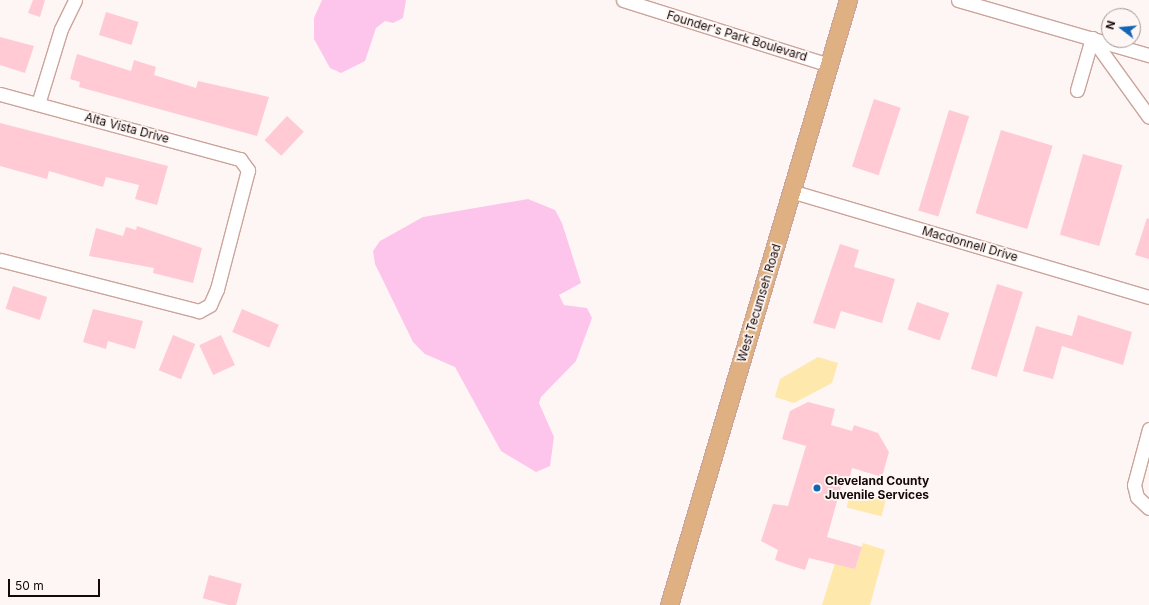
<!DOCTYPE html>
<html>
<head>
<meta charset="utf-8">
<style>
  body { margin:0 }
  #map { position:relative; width:1149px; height:605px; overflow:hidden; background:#fef6f4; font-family:Inter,sans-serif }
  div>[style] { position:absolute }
  .green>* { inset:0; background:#fee8ab; transform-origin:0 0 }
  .water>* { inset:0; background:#fdc5ec }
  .building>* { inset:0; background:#ffcad4; transform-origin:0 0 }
  .roads { filter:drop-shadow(1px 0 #cba49b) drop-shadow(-1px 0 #cba49b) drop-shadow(0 1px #cba49b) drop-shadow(0 -1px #cba49b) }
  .minor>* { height:13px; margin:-6.5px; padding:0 6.5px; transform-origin:6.5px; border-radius:6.5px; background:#fff }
  .major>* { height:17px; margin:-8.5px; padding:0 8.5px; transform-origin:8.5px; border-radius:8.5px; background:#deb082 }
  .dots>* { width:11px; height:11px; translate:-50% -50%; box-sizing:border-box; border:2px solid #fef6f4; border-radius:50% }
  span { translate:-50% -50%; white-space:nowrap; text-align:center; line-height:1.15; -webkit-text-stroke:3.5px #fef6f4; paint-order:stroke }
  .street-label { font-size:12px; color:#150806 }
  .poi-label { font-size:12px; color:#150806; font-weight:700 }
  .left { translate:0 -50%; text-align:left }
  .north { position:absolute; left:1101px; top:8px; width:40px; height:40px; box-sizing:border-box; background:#fef6f4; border:1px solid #a19795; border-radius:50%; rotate:286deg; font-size:11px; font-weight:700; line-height:16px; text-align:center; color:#150806 }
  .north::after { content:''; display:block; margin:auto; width:14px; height:18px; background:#1466b4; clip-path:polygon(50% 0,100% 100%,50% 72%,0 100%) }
  .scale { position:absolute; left:8px; top:579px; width:92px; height:18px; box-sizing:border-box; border:2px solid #150806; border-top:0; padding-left:5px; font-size:12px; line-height:14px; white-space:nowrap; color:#150806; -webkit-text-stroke:3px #fef6f4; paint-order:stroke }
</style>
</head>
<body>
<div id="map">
  <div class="green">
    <div style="clip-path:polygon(818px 357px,838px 363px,832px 383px,794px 403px,775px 397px,780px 379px)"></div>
    <div style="left:851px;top:490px;width:36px;height:18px;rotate:14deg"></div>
    <div style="clip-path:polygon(863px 543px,885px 550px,870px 605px,822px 605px,835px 563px,855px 569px)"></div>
  </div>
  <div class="water">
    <div style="clip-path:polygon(322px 0,406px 0,403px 18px,393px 23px,385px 21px,376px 28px,365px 61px,341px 73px,330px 68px,314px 39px,314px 18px)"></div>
    <div style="clip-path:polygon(528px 199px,555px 210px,562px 223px,581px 283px,559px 295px,564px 305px,587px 308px,592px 318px,576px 361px,541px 397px,539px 403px,554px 437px,550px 466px,536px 472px,501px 451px,455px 367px,425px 354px,413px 342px,375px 264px,373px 251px,380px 241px,423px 217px)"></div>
  </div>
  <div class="building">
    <div style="clip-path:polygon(33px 0,45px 0,40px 17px,28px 13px)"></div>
    <div style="left:106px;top:12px;width:34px;height:24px;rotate:17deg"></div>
    <div style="clip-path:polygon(0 37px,34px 46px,25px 73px,0 65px)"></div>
    <div style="clip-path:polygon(77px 54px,131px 71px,134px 60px,156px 67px,154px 75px,196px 88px,198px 81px,269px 97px,257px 136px,79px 87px,80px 82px,70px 79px)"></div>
    <div style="left:874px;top:99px;width:28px;height:71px;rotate:18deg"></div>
    <div style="left:949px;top:110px;width:21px;height:105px;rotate:17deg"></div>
    <div style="left:287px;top:116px;width:23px;height:33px;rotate:43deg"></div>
    <div style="clip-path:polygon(0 123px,168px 166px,157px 205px,135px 199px,139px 185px,106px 177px,103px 187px,49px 171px,47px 179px,0 166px)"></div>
    <div style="left:1001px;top:130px;width:54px;height:87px;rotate:17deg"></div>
    <div style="left:1083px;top:154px;width:41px;height:84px;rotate:16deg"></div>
    <div style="clip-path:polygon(1147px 218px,1149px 219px,1149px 259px,1135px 255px)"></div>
    <div style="clip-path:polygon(137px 226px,202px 248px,193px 283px,153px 273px,154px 268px,89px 256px,96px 228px,123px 236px,126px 227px,136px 230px)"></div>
    <div style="clip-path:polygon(840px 244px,859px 250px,854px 267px,895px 279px,882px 323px,841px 311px,835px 329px,813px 323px)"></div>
    <div style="left:997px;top:284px;width:27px;height:89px;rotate:17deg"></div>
    <div style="left:13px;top:286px;width:36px;height:24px;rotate:18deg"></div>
    <div style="left:917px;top:302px;width:34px;height:29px;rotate:19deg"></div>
    <div style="clip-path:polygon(93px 309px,143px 321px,135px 349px,108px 341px,106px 349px,83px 342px)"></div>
    <div style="left:242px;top:309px;width:40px;height:25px;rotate:23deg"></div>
    <div style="clip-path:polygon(1078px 315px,1132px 332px,1123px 365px,1062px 346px,1053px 379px,1023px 371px,1036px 326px,1072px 336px)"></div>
    <div style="left:173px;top:335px;width:24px;height:38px;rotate:22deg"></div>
    <div style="left:221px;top:335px;width:33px;height:24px;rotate:65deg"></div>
    <div style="clip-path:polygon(808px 402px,835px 409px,831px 425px,852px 431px,854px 425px,878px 433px,889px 452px,882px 477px,852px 468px,849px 481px,843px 480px,827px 537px,862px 547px,855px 569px,809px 558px,805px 570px,792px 566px,775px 560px,778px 550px,761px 541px,773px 504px,788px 506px,806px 446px,782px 439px,790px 411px)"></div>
    <div style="left:209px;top:575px;width:34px;height:24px;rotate:15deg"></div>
  </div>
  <div class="roads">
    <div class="minor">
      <div style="left:623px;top:0;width:216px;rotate:17.5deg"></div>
      <div style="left:958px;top:0;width:199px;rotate:16.1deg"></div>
      <div style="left:1092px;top:38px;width:97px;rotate:54.2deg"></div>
      <div style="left:1077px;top:90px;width:54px;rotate:-73.9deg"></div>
      <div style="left:0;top:94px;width:249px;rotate:15.2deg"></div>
      <div style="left:240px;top:159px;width:14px;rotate:54deg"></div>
      <div style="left:248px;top:170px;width:123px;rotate:104.6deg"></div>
      <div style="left:217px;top:289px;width:17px;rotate:114deg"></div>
      <div style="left:210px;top:305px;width:13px;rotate:151deg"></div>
      <div style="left:199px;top:311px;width:205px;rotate:-165.6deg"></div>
      <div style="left:38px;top:104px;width:78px;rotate:-73deg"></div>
      <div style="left:61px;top:29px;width:32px;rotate:-64deg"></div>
      <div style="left:791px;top:191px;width:373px;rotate:16.5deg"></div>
      <div style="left:1149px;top:429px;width:58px;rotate:105deg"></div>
      <div style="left:1134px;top:485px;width:12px;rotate:76deg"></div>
      <div style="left:1137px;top:497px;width:16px;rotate:43deg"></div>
    </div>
    <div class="major">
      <div style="left:669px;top:605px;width:631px;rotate:-73.52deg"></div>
    </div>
  </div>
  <div class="dots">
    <div style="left:817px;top:488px;background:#1466b4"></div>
  </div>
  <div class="street-label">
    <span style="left:737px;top:36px;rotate:17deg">Founder's Park Boulevard</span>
    <span style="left:127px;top:128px;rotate:15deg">Alta Vista Drive</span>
    <span style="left:970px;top:244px;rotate:16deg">Macdonnell Drive</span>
    <span style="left:759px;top:303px;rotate:-73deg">West Tecumseh Road</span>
  </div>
  <div class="poi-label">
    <span class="left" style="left:825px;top:488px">Cleveland County<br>Juvenile Services</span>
  </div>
  <div class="north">N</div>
  <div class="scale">50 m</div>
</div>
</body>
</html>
